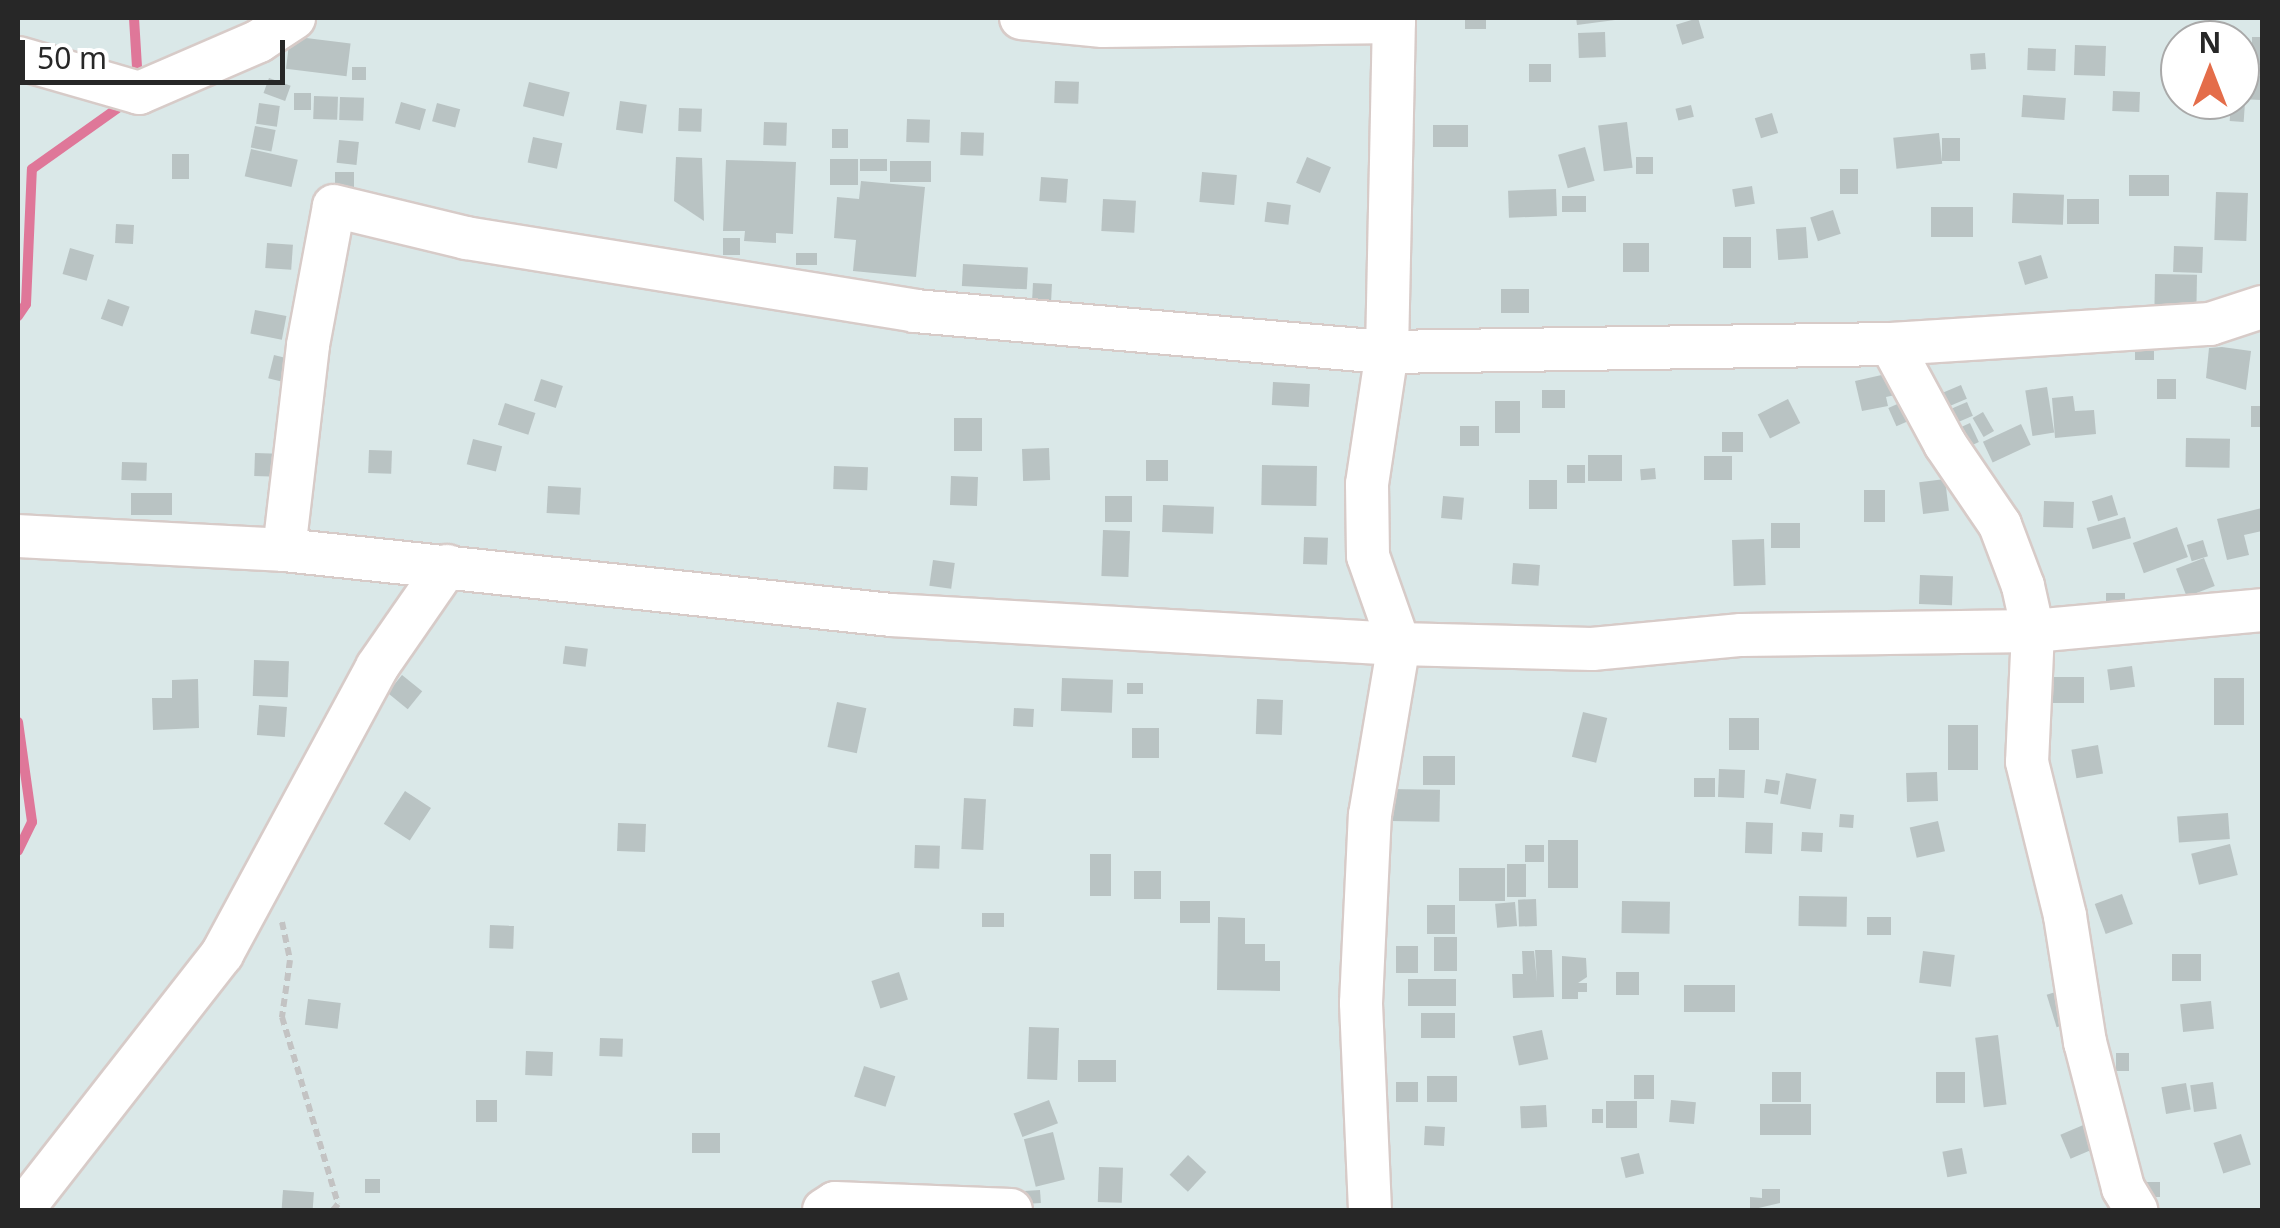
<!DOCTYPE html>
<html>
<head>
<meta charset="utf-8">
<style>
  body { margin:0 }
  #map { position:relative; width:2280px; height:1228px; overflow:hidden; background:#dae8e8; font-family:"Noto Sans",sans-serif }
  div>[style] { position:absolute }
  .stream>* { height:10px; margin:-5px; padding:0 5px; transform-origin:5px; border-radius:5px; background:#df7799 }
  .building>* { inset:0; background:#b9c3c3; transform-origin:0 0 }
  .path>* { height:6px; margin-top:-3px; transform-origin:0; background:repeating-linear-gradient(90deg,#c3c3c3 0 8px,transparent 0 13px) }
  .roads { filter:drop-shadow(2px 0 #d7cbc8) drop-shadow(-2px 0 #d7cbc8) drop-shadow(0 2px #d7cbc8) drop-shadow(0 -2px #d7cbc8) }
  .minor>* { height:42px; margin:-21px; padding:0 21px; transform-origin:21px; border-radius:21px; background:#fff }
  span { translate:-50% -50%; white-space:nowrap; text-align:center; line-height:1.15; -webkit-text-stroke:9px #fff; paint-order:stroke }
  .frame { position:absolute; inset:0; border:20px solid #272727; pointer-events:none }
  .north { position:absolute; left:2160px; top:20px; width:100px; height:100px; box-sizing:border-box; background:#fff; border:2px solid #a9a9a9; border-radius:50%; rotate:0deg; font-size:28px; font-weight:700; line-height:40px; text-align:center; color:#272727 }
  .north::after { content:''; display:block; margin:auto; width:35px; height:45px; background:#e46d4a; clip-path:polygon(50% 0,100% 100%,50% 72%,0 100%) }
  .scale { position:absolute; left:20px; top:40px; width:265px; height:45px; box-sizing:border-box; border:5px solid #272727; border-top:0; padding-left:12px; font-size:30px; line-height:35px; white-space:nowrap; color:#272727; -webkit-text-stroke:8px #fff; paint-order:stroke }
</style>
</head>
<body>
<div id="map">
  <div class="stream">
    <div style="left:134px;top:18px;width:66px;rotate:86.5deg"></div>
    <div style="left:18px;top:316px;width:14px;rotate:-56deg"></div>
    <div style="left:26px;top:304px;width:135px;rotate:-87.5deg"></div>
    <div style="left:32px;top:169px;width:114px;rotate:-35.4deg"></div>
    <div style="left:18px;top:722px;width:101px;rotate:82deg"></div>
    <div style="left:32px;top:822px;width:32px;rotate:116deg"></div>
  </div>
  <div class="building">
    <div style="left:1465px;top:18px;width:21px;height:11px"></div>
    <div style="clip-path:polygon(1576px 18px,1615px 18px,1615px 20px,1577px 25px)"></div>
    <div style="left:1698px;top:18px;width:21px;height:23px;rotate:73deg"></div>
    <div style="left:1605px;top:32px;width:25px;height:27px;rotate:88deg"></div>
    <div style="left:290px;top:36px;width:61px;height:33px;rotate:7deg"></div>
    <div style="left:2252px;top:37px;width:10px;height:28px"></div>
    <div style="left:2075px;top:45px;width:31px;height:30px;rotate:2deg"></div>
    <div style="left:2028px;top:48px;width:28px;height:22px;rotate:2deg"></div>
    <div style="left:1985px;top:53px;width:16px;height:15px;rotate:86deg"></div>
    <div style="left:1529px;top:64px;width:22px;height:18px"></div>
    <div style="left:352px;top:67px;width:14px;height:13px"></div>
    <div style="left:2240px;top:75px;width:22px;height:24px;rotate:3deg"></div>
    <div style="left:269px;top:78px;width:23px;height:16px;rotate:20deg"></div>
    <div style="left:1055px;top:81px;width:24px;height:22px;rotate:2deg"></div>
    <div style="left:529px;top:82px;width:42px;height:25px;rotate:14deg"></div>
    <div style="left:2113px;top:91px;width:27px;height:20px;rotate:2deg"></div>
    <div style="left:294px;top:93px;width:17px;height:17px"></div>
    <div style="left:2023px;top:95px;width:43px;height:22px;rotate:4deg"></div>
    <div style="left:314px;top:96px;width:24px;height:23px;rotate:2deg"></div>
    <div style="left:340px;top:97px;width:24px;height:23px;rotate:2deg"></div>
    <div style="left:620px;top:101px;width:27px;height:29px;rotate:8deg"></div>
    <div style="left:401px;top:102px;width:26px;height:22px;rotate:16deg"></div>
    <div style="left:2231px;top:102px;width:14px;height:19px;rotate:4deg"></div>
    <div style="left:259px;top:103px;width:21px;height:21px;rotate:8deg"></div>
    <div style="left:437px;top:103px;width:24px;height:19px;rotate:15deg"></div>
    <div style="left:1691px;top:105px;width:12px;height:16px;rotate:76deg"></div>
    <div style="left:679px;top:108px;width:23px;height:23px;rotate:2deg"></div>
    <div style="left:1772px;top:113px;width:21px;height:18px;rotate:73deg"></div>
    <div style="left:907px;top:119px;width:23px;height:23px;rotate:2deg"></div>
    <div style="left:764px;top:122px;width:23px;height:23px;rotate:2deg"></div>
    <div style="left:1627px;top:122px;width:46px;height:29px;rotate:83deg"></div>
    <div style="left:1433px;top:125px;width:35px;height:22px"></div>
    <div style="left:255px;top:126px;width:21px;height:22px;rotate:11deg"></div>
    <div style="left:832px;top:129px;width:16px;height:19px"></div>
    <div style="left:961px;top:132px;width:23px;height:23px;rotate:2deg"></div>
    <div style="left:1939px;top:133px;width:31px;height:46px;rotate:84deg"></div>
    <div style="left:533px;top:137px;width:30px;height:26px;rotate:12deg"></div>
    <div style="left:1942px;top:138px;width:18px;height:23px"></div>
    <div style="left:339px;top:140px;width:20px;height:23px;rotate:6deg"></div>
    <div style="left:1585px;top:147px;width:35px;height:28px;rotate:74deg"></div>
    <div style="left:251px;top:149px;width:48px;height:28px;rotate:13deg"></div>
    <div style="left:172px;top:154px;width:17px;height:25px"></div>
    <div style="clip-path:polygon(676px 157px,702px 158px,704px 221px,674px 201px)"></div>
    <div style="left:1307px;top:157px;width:26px;height:28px;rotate:23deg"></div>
    <div style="left:1636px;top:157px;width:17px;height:17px"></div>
    <div style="left:830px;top:159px;width:28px;height:26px"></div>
    <div style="left:860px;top:159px;width:27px;height:12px"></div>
    <div style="clip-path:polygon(726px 160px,796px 162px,793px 234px,776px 233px,776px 243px,744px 241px,745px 231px,723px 231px)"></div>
    <div style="left:890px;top:161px;width:41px;height:21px"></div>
    <div style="left:1858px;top:169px;width:25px;height:18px;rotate:90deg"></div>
    <div style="left:335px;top:172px;width:19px;height:22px"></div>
    <div style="left:1202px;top:172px;width:35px;height:30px;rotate:5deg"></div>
    <div style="left:2129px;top:175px;width:40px;height:21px"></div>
    <div style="left:1041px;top:177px;width:27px;height:24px;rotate:4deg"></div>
    <div style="clip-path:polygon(861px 181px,925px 187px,916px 277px,853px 271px,856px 240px,834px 238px,837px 197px,859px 199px)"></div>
    <div style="left:1752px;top:186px;width:18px;height:20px;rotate:81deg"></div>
    <div style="left:1556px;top:189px;width:27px;height:48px;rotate:88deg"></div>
    <div style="left:2216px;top:192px;width:32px;height:48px;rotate:2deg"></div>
    <div style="left:2013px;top:193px;width:51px;height:30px;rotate:2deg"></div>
    <div style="left:1562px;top:196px;width:24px;height:16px"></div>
    <div style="left:1103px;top:199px;width:33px;height:32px;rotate:3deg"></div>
    <div style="left:2067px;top:199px;width:32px;height:25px"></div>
    <div style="left:1267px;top:202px;width:24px;height:20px;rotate:7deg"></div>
    <div style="left:1931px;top:207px;width:42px;height:30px"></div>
    <div style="left:1833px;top:210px;width:25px;height:24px;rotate:72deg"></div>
    <div style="left:116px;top:224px;width:18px;height:19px;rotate:3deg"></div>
    <div style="left:1806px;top:227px;width:31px;height:30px;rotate:86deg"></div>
    <div style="left:1723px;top:237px;width:28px;height:31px"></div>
    <div style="left:723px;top:238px;width:17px;height:17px"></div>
    <div style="left:267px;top:243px;width:26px;height:25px;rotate:4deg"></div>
    <div style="left:1623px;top:243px;width:26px;height:29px"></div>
    <div style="left:2174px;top:246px;width:29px;height:26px;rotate:2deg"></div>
    <div style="left:70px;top:248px;width:25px;height:27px;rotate:16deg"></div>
    <div style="left:796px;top:253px;width:21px;height:12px"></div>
    <div style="left:2041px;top:255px;width:24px;height:24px;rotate:73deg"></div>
    <div style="left:963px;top:264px;width:65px;height:22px;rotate:3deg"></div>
    <div style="left:2155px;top:274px;width:42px;height:32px;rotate:1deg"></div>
    <div style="left:1033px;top:283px;width:19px;height:17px;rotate:3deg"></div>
    <div style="left:1501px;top:289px;width:28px;height:24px"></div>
    <div style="left:108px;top:299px;width:23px;height:21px;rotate:20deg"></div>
    <div style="left:255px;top:310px;width:32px;height:24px;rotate:11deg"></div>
    <div style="clip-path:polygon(2222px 347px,2251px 351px,2246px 390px,2206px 378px,2209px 348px)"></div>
    <div style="left:2135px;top:351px;width:19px;height:9px"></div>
    <div style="left:274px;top:355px;width:30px;height:24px;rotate:14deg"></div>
    <div style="clip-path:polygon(1895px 372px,1900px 394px,1886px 397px,1888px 406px,1862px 411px,1855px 381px)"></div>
    <div style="left:541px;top:379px;width:23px;height:23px;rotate:18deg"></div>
    <div style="left:2157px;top:379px;width:19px;height:20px"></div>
    <div style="left:1273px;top:382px;width:37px;height:23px;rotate:3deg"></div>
    <div style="left:1961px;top:385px;width:15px;height:25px;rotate:67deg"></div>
    <div style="left:2047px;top:387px;width:46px;height:22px;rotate:81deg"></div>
    <div style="left:1565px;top:390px;width:18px;height:23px;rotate:90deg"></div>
    <div style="clip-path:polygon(2073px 396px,2075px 411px,2094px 410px,2096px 434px,2055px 438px,2052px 398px)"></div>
    <div style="left:1788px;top:399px;width:27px;height:34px;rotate:63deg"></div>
    <div style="left:1495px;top:401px;width:25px;height:32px"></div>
    <div style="left:1902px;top:402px;width:20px;height:15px;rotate:66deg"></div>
    <div style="left:1967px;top:402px;width:15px;height:24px;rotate:67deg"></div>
    <div style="left:505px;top:403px;width:32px;height:23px;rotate:18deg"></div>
    <div style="left:2251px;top:406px;width:11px;height:21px"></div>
    <div style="left:1983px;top:412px;width:22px;height:12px;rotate:60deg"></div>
    <div style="left:954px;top:418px;width:28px;height:33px"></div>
    <div style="left:1970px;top:423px;width:21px;height:21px;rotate:65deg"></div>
    <div style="left:2021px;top:424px;width:23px;height:42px;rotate:65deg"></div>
    <div style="left:1460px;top:426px;width:19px;height:20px"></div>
    <div style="left:1722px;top:432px;width:21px;height:20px"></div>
    <div style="left:2186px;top:438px;width:44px;height:29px;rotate:1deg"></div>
    <div style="left:473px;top:439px;width:30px;height:26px;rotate:14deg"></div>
    <div style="left:1049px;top:448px;width:32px;height:27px;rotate:88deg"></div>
    <div style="left:369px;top:450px;width:23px;height:23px;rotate:2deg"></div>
    <div style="left:255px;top:453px;width:24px;height:23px;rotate:2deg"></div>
    <div style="left:1588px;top:455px;width:34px;height:26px"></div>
    <div style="left:1704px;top:456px;width:28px;height:24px"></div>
    <div style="left:1146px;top:460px;width:22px;height:21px"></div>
    <div style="left:122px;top:462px;width:25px;height:18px;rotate:2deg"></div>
    <div style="left:1262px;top:465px;width:55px;height:40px;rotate:1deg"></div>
    <div style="left:1567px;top:465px;width:18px;height:18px"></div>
    <div style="left:834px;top:466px;width:34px;height:23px;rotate:2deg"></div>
    <div style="left:1655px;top:468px;width:11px;height:15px;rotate:85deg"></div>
    <div style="left:951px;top:476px;width:27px;height:29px;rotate:2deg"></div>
    <div style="left:1945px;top:479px;width:32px;height:26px;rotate:83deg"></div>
    <div style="left:1529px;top:480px;width:28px;height:29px"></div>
    <div style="left:548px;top:486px;width:33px;height:27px;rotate:3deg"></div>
    <div style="left:1864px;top:490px;width:21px;height:32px"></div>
    <div style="left:131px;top:493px;width:41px;height:22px"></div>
    <div style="left:2112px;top:495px;width:21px;height:21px;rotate:73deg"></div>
    <div style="left:1105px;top:496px;width:27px;height:26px"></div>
    <div style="left:1443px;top:496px;width:21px;height:22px;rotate:5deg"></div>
    <div style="left:2044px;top:501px;width:30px;height:26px;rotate:2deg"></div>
    <div style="left:1163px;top:505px;width:51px;height:27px;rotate:2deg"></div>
    <div style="clip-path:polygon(2262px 508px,2262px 531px,2244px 535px,2249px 555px,2227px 560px,2217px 519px)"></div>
    <div style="left:2125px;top:517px;width:22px;height:40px;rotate:74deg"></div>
    <div style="left:1800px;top:523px;width:25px;height:29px;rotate:90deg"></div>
    <div style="left:2177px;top:527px;width:32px;height:47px;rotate:70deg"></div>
    <div style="left:1103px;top:530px;width:27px;height:46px;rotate:2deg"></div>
    <div style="left:1304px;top:537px;width:24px;height:27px;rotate:2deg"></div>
    <div style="left:1764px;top:539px;width:46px;height:32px;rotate:88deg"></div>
    <div style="left:2203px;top:540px;width:17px;height:17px;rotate:73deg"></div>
    <div style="left:2204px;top:558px;width:30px;height:30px;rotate:69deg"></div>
    <div style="left:933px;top:560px;width:22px;height:26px;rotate:8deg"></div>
    <div style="left:1513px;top:563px;width:27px;height:21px;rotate:4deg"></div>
    <div style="left:1920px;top:575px;width:33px;height:29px;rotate:2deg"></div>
    <div style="left:2106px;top:593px;width:19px;height:19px"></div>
    <div style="left:565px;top:646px;width:23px;height:18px;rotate:7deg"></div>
    <div style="left:254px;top:660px;width:35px;height:36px;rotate:2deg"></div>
    <div style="left:2132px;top:666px;width:21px;height:25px;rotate:82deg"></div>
    <div style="left:402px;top:675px;width:26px;height:23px;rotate:39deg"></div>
    <div style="left:2053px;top:677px;width:31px;height:26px"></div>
    <div style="left:1062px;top:678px;width:51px;height:33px;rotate:2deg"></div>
    <div style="left:2244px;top:678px;width:47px;height:30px;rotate:90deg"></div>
    <div style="clip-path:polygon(198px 679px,199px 728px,153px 730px,152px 698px,172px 698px,172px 680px)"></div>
    <div style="left:1127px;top:683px;width:16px;height:11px"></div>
    <div style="left:1257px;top:699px;width:26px;height:35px;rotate:2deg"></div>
    <div style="left:837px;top:702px;width:30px;height:46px;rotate:12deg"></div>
    <div style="left:259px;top:705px;width:28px;height:30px;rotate:4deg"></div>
    <div style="left:1014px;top:708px;width:20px;height:18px;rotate:3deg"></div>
    <div style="left:1583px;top:712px;width:25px;height:46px;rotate:14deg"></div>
    <div style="left:1729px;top:718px;width:30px;height:32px"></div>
    <div style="left:1948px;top:725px;width:30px;height:45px"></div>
    <div style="left:1132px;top:728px;width:27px;height:30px"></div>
    <div style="left:2098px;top:745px;width:29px;height:27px;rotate:80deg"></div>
    <div style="left:1423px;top:756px;width:32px;height:29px"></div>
    <div style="left:1719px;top:769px;width:26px;height:28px;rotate:2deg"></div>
    <div style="left:1937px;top:772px;width:29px;height:31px;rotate:88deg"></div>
    <div style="left:1786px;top:773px;width:31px;height:31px;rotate:11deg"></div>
    <div style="left:1694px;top:778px;width:21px;height:19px"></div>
    <div style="left:1766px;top:779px;width:14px;height:14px;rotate:8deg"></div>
    <div style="left:1390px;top:789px;width:50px;height:32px;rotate:1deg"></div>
    <div style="left:405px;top:791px;width:31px;height:39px;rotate:33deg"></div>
    <div style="left:964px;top:798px;width:22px;height:51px;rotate:3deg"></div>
    <div style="left:2228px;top:813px;width:26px;height:51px;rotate:86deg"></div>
    <div style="left:1840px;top:814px;width:14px;height:13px;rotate:4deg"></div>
    <div style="left:1938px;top:821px;width:31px;height:29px;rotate:77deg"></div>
    <div style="left:1746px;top:822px;width:27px;height:31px;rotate:2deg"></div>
    <div style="left:618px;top:823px;width:28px;height:28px;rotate:2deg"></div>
    <div style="left:1802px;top:832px;width:21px;height:19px;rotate:3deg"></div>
    <div style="left:1548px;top:840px;width:30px;height:48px"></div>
    <div style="left:2230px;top:844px;width:32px;height:40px;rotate:76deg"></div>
    <div style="left:915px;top:845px;width:25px;height:23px;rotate:2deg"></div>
    <div style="left:1544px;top:845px;width:17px;height:19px;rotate:90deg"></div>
    <div style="left:1090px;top:854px;width:21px;height:42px"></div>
    <div style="left:1507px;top:864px;width:19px;height:33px"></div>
    <div style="left:1459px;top:868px;width:46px;height:33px"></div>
    <div style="left:1134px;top:871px;width:27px;height:28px"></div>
    <div style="left:2122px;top:894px;width:32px;height:29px;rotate:70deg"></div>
    <div style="left:1799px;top:896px;width:48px;height:30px;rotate:1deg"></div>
    <div style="left:1536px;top:899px;width:27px;height:18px;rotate:88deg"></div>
    <div style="left:1180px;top:901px;width:30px;height:22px"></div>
    <div style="left:1622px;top:901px;width:48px;height:32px;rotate:1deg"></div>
    <div style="left:1515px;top:902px;width:24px;height:20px;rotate:85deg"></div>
    <div style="left:1427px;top:905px;width:28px;height:29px"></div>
    <div style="left:982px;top:913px;width:22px;height:14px"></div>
    <div style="clip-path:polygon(1218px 917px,1245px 918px,1245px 944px,1265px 944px,1265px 961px,1280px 961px,1280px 991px,1217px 990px)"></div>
    <div style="left:1867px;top:917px;width:24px;height:18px"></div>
    <div style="left:490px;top:925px;width:24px;height:23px;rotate:2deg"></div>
    <div style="left:1434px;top:937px;width:23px;height:34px"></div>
    <div style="left:1396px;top:946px;width:22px;height:27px"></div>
    <div style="clip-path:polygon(1535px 950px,1552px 950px,1554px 997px,1513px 998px,1512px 974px,1523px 974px,1522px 951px,1534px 951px,1537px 982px)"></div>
    <div style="left:1923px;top:951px;width:32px;height:32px;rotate:7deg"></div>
    <div style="left:2201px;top:954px;width:27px;height:29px;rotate:90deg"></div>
    <div style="clip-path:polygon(1562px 956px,1586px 958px,1587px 977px,1578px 983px,1587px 983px,1587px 992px,1578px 992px,1578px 999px,1562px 999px)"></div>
    <div style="left:899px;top:972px;width:29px;height:29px;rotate:72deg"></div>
    <div style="left:1616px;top:972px;width:23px;height:23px"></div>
    <div style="left:1408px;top:979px;width:48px;height:27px"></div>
    <div style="left:1684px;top:985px;width:51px;height:27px"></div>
    <div style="left:2062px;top:990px;width:34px;height:16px;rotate:73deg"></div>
    <div style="left:308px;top:999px;width:33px;height:26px;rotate:7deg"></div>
    <div style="left:2211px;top:1001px;width:28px;height:31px;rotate:84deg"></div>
    <div style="left:1421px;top:1013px;width:34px;height:25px"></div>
    <div style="left:1029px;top:1027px;width:30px;height:52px;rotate:2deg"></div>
    <div style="left:1542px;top:1030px;width:30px;height:30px;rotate:78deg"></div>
    <div style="left:1998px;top:1035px;width:70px;height:23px;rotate:83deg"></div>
    <div style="left:600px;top:1038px;width:23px;height:18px;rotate:2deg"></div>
    <div style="left:526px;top:1051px;width:27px;height:24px;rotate:2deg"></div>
    <div style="left:2116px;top:1053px;width:13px;height:18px"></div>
    <div style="left:1078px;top:1060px;width:38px;height:22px"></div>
    <div style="left:864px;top:1066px;width:33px;height:32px;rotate:18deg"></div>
    <div style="left:1801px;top:1072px;width:30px;height:29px;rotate:90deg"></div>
    <div style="left:1936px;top:1072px;width:29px;height:31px"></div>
    <div style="left:1634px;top:1075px;width:20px;height:24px"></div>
    <div style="left:1427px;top:1076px;width:30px;height:26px"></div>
    <div style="left:1396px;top:1082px;width:22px;height:20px"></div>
    <div style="left:2213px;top:1082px;width:27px;height:23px;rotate:82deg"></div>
    <div style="left:2186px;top:1083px;width:27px;height:25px;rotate:80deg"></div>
    <div style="left:476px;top:1100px;width:21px;height:22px"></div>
    <div style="left:1049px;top:1100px;width:25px;height:38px;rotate:69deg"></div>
    <div style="left:1671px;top:1100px;width:25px;height:22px;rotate:5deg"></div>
    <div style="left:1606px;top:1101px;width:31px;height:27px"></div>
    <div style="left:1760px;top:1104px;width:51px;height:31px"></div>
    <div style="left:1546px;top:1105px;width:22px;height:26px;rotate:87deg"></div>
    <div style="left:1592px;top:1109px;width:11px;height:14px"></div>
    <div style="left:2088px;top:1123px;width:26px;height:30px;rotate:67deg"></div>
    <div style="left:1425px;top:1126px;width:20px;height:19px;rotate:3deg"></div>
    <div style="left:1053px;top:1132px;width:49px;height:30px;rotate:76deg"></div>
    <div style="left:692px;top:1133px;width:28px;height:20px"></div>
    <div style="left:2241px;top:1134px;width:32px;height:29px;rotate:72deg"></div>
    <div style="left:1962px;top:1148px;width:26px;height:20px;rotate:79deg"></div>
    <div style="left:1639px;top:1153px;width:21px;height:19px;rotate:76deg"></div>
    <div style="left:1188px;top:1155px;width:25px;height:27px;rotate:43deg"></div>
    <div style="left:1099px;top:1167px;width:24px;height:35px;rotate:2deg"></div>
    <div style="left:365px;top:1179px;width:15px;height:14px"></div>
    <div style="left:2160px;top:1182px;width:15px;height:15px;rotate:90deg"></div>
    <div style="clip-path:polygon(1762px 1189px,1780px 1189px,1780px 1203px,1750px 1210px,1750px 1197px,1762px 1198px)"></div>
    <div style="left:283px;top:1190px;width:31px;height:20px;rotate:4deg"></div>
    <div style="left:1040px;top:1190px;width:13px;height:16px;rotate:86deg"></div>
  </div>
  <div class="path">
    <div style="left:282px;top:922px;width:39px;rotate:78deg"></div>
    <div style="left:290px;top:960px;width:58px;rotate:98deg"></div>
    <div style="left:282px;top:1017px;width:195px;rotate:73.3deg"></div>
    <div style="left:338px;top:1204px;width:8px;rotate:130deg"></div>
  </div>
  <div class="roads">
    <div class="minor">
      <div style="left:1021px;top:18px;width:82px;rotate:5.6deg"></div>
      <div style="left:1103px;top:26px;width:291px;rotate:-0.8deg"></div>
      <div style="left:18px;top:58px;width:126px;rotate:16.1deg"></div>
      <div style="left:139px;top:93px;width:131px;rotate:-23.4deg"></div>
      <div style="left:259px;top:41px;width:42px;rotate:-33.3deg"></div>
      <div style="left:1891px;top:344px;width:114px;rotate:61.6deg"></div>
      <div style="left:1945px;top:444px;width:98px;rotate:55.8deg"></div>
      <div style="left:2000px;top:525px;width:65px;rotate:69.3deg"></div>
      <div style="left:2023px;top:586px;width:46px;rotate:77.5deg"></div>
      <div style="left:2033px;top:631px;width:131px;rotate:92.6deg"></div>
      <div style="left:2027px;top:762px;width:159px;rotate:76.1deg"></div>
      <div style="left:2065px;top:916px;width:128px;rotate:81deg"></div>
      <div style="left:2085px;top:1042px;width:151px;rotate:75.4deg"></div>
      <div style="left:2123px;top:1188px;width:26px;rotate:59deg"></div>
      <div style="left:18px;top:536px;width:266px;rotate:3deg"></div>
      <div style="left:284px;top:550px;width:610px;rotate:6.11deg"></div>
      <div style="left:891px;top:615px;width:509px;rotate:3.27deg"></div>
      <div style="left:1399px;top:644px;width:193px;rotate:1.5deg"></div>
      <div style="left:1592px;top:649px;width:150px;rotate:-5.4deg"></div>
      <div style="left:1741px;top:635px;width:292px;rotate:-0.8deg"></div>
      <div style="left:2033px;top:631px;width:230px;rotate:-5.2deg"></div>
      <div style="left:284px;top:550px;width:206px;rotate:-83.3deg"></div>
      <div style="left:308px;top:345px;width:141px;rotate:-79.4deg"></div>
      <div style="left:334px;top:206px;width:136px;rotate:13.6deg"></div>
      <div style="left:466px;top:238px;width:455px;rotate:9.2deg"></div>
      <div style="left:915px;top:311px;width:474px;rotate:5deg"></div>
      <div style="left:1387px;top:352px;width:504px;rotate:-0.91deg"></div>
      <div style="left:1891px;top:344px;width:320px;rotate:-3.6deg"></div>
      <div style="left:2210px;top:324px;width:55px;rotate:-18.1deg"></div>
      <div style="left:22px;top:1210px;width:325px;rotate:-52deg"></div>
      <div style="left:222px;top:954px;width:326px;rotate:-61.6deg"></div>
      <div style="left:377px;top:667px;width:123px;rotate:-55.3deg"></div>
      <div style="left:824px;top:1210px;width:13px;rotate:-32deg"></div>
      <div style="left:835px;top:1203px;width:176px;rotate:2.3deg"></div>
      <div style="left:1370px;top:1210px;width:207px;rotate:-92.5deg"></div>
      <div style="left:1361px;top:1003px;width:188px;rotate:-87.3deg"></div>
      <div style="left:1370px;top:815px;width:173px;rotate:-80.4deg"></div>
      <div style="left:1399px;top:644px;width:93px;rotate:-109.4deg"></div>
      <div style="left:1368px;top:556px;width:72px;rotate:-90.8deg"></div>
      <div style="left:1367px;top:484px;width:134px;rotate:-81.4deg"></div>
      <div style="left:1387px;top:352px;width:334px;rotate:-88.8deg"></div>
    </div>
  </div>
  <div class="frame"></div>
  <div class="north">N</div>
  <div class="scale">50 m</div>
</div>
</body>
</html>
